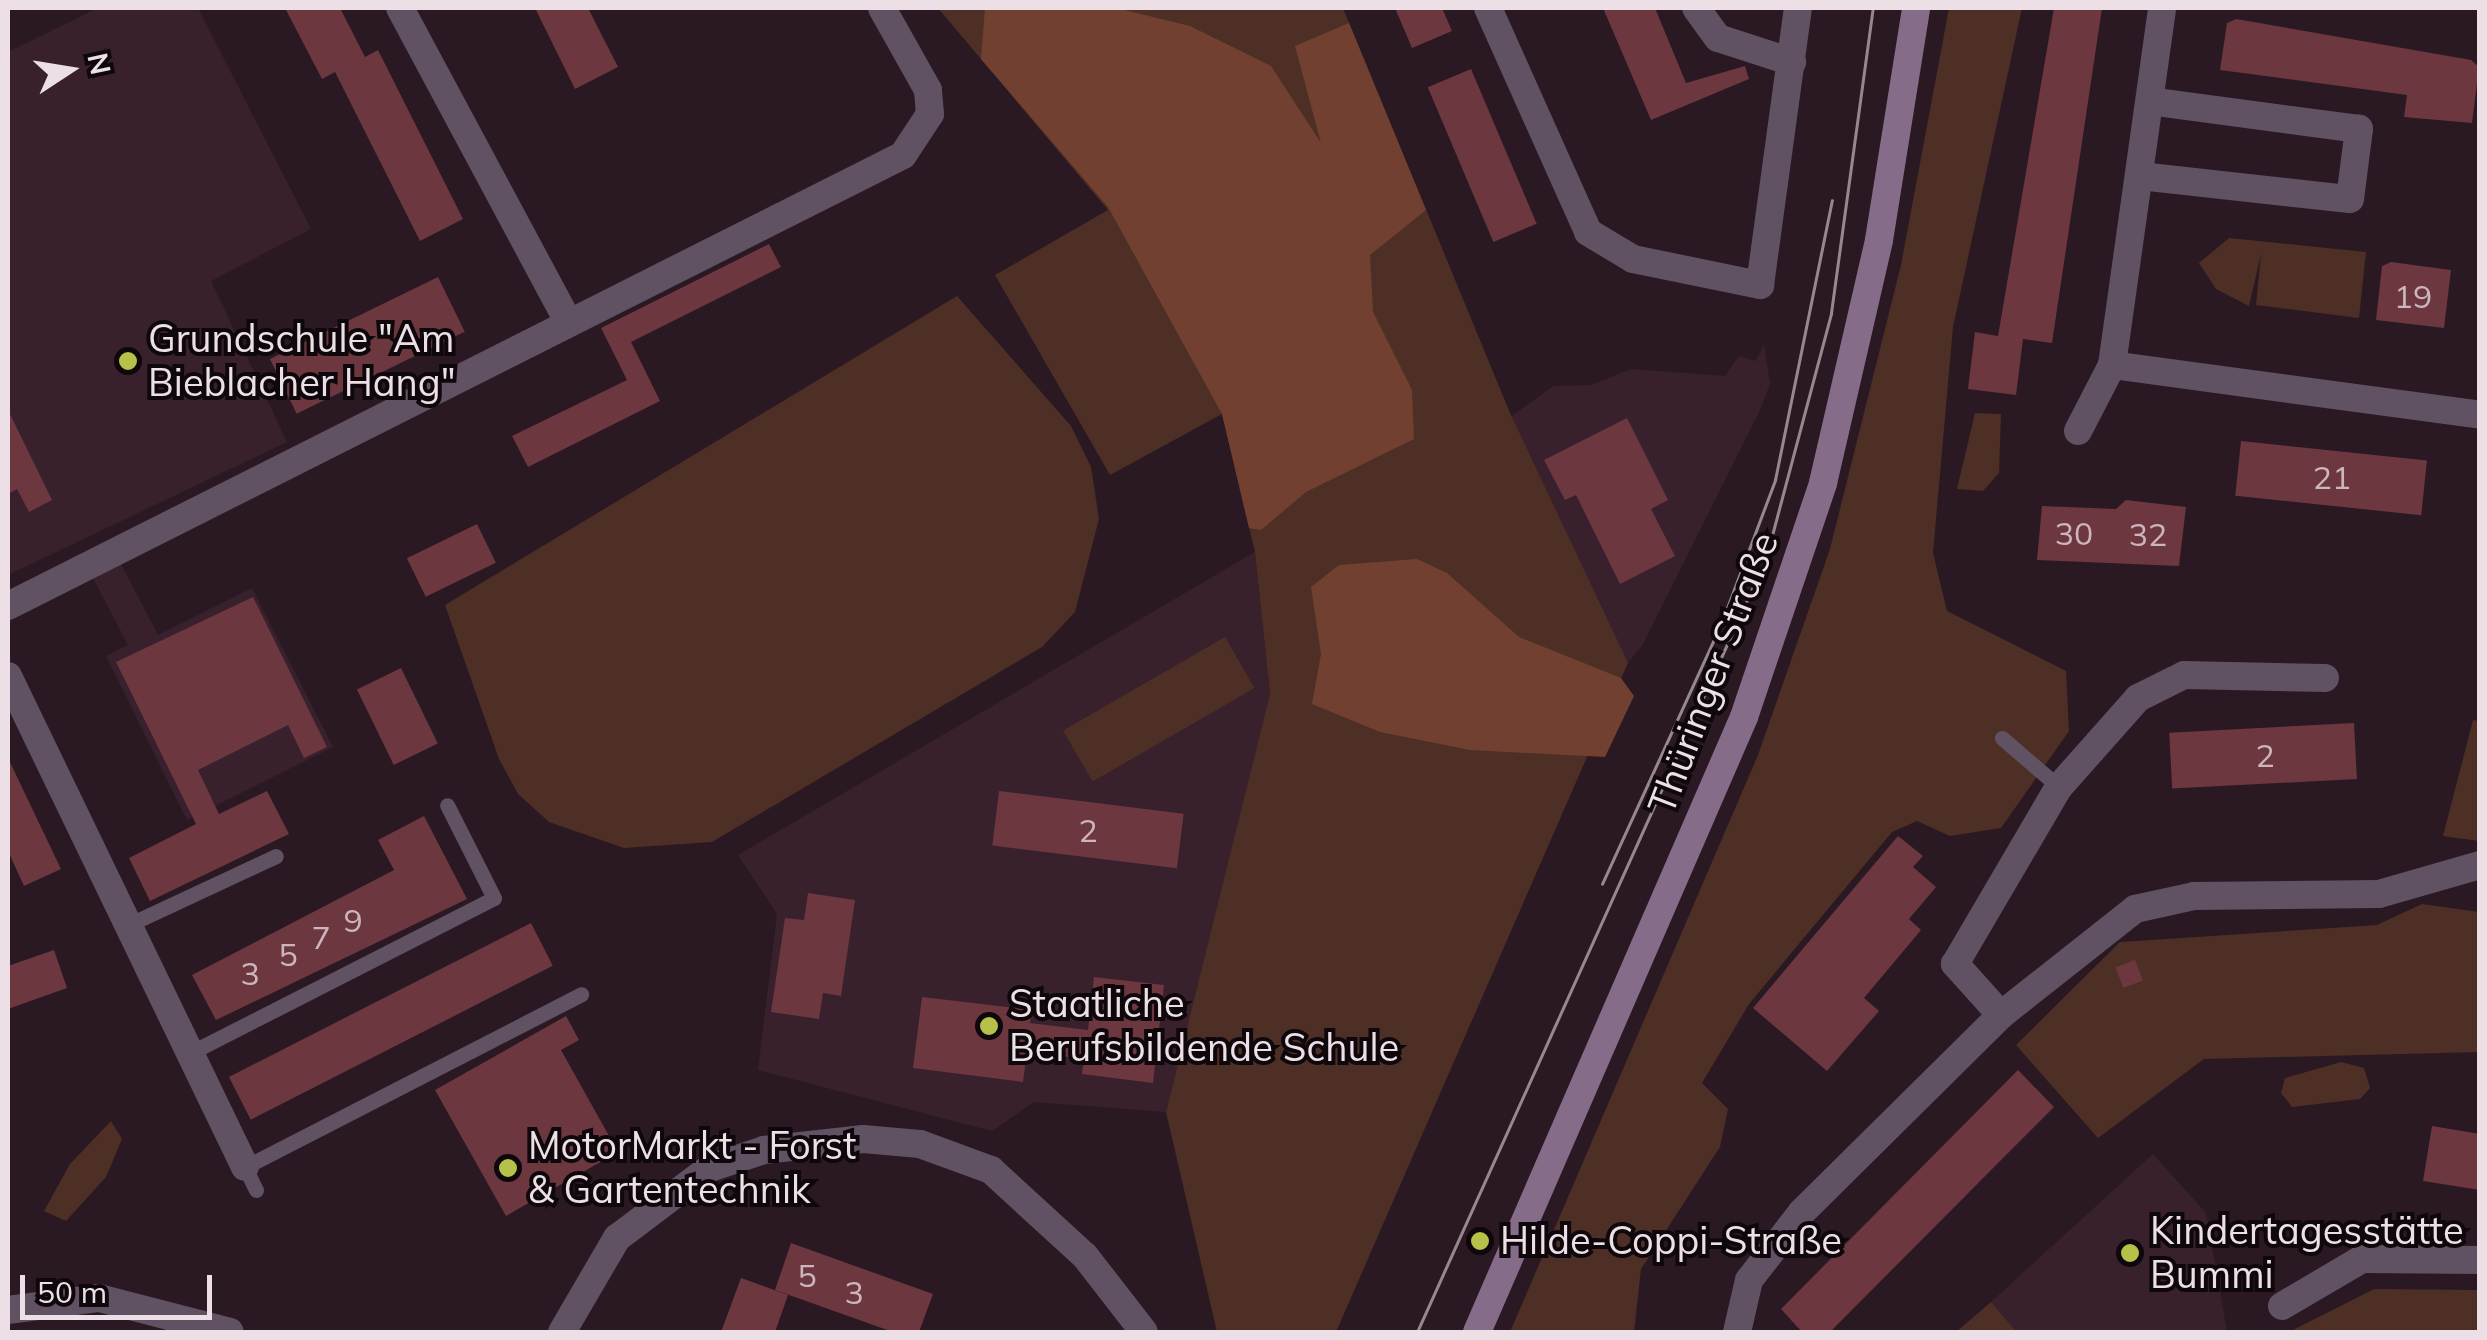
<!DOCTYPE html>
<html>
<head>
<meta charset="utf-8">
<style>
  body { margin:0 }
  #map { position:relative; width:2487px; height:1340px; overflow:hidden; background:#2a1922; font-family:Mulish,sans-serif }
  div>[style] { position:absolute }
  .built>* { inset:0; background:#38212d }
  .green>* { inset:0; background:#4d2f25; transform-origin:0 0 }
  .forest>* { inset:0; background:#724030 }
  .building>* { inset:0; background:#6c373f; transform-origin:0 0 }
  .service>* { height:15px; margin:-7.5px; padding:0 7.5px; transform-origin:7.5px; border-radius:7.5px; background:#605163 }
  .minor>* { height:28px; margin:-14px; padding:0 14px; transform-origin:14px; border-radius:14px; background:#605163 }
  .secondary>* { height:28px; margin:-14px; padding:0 14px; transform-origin:14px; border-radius:14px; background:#856d89 }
  .tram>* { height:2.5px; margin:-1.25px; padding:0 1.25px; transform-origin:1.25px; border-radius:1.25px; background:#97888f }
  .dots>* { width:28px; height:28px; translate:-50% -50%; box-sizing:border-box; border:5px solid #0e070b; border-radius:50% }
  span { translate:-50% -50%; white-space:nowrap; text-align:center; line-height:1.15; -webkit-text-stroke:8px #0e070b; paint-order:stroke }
  .number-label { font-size:32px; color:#ccb5bc }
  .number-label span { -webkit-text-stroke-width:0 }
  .poi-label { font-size:38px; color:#ecdfe5 }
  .left { translate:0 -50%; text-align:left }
  .street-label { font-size:38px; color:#ecdfe5 }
  .frame { position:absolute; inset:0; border:10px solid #ecdfe5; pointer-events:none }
  .north { position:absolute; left:20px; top:20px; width:100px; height:100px; -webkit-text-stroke:8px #0e070b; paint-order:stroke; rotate:78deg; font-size:28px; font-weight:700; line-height:40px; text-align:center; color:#ecdfe5 }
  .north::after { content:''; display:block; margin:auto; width:35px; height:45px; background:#ecdfe5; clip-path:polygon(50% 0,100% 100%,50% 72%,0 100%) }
  .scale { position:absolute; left:20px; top:1275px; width:192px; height:45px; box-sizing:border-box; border:5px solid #ecdfe5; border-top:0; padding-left:12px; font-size:30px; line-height:35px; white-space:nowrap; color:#ecdfe5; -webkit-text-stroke:8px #0e070b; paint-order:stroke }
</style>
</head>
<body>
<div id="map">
  <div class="built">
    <div style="clip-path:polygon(98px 8px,198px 8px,311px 229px,211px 281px,287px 442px,8px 575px,8px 52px)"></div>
    <div style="clip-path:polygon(1764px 344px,1770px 384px,1759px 412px,1643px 644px,1628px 663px,1607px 668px,1479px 440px,1553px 386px,1591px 385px,1631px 369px,1725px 376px,1739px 356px,1756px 361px)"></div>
    <div style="clip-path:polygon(1255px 552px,1270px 694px,1166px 1112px,1034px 1102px,992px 1131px,758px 1070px,777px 914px,738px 855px)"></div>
    <div style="clip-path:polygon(121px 564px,158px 635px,252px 588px,333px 747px,187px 820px,106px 656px,128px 645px,93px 578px)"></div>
    <div style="clip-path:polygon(2153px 1154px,2206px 1213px,2227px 1332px,2017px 1332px,1991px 1302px)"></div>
  </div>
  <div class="green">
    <div style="clip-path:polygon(938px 8px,1343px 8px,1510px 413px,1628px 663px,1336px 1332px,1217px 1332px,1166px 1112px,1270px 694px,1255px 552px,1222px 414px,1110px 475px,995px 275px,1108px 210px)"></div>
    <div style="clip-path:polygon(1949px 8px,2022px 8px,1953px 327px,1933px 553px,1947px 611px,2066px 671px,2069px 731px,2001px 828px,1950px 836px,1917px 821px,1892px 832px,1749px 1004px,1702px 1083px,1728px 1109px,1720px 1147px,1641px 1269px,1634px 1332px,1510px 1332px,1758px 755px,1830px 549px,1901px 265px)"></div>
    <div style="clip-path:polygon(2229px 238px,2366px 252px,2359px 318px,2256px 305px,2261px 254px,2249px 306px,2216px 289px,2199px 263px)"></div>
    <div style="clip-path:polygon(957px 296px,1071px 426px,1091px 467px,1099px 519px,1075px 612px,1042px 647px,712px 842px,624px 848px,549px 822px,518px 794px,499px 759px,445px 605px)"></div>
    <div style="clip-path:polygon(1975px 413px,2001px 414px,1999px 473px,1983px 491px,1957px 489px)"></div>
    <div style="left:1225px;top:637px;width:59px;height:187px;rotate:60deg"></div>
    <div style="clip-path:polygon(2473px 720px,2479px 721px,2479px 841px,2443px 836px)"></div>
    <div style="clip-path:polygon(2422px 904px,2479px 912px,2479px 1052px,2204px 1059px,2098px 1138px,2016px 1045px,2120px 942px,2377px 925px)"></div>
    <div style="clip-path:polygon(2341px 1062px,2364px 1068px,2370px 1088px,2360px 1099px,2292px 1107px,2281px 1093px,2285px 1078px)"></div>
    <div style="clip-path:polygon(111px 1121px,122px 1139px,106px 1177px,66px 1221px,44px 1211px,70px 1164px)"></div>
    <div style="clip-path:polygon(2374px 1289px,2479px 1290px,2479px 1332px,2289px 1332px)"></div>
    <div style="clip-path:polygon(1991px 1302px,2017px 1332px,1956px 1332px)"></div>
  </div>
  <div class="forest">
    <div style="clip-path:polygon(985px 8px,1116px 8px,1190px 26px,1271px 66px,1321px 143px,1295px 46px,1349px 23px,1426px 210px,1370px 255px,1373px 312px,1412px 390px,1414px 439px,1306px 492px,1261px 530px,1249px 528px,1222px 414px,1108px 207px,981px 59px)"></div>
    <div style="clip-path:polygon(1417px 559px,1447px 573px,1519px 637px,1621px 678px,1634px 696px,1605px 757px,1470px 750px,1380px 732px,1312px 704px,1321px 654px,1311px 587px,1339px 565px)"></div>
  </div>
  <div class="building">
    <div style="clip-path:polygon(285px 8px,340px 8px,365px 57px,378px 50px,463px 219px,420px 241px,335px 72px,322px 79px)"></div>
    <div style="clip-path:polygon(535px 8px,588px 8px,618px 67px,575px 89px)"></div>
    <div style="clip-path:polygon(1395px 8px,1442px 8px,1452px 31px,1412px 48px)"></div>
    <div style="clip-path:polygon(1603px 8px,1655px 8px,1686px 83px,1745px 66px,1749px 79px,1651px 120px)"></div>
    <div style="clip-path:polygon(2054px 8px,2102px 8px,2052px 343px,2023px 339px,2016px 395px,1968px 389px,1975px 332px,1998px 336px)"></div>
    <div style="clip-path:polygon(2236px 19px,2471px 60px,2479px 67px,2472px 123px,2404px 117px,2407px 95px,2220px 70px,2227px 23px)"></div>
    <div style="left:1471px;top:69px;width:168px;height:47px;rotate:67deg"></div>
    <div style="clip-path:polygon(769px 244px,781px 267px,631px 342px,660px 401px,528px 467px,512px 436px,627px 380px,601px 328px)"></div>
    <div style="clip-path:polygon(2391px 262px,2451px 270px,2444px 328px,2376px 320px,2382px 266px)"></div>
    <div style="left:438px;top:277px;width:61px;height:187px;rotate:64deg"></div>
    <div style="clip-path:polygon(8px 410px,52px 500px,29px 512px,17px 489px,8px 494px)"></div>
    <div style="clip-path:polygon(1627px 418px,1668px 500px,1651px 509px,1675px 556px,1620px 584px,1576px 495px,1565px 500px,1544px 460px)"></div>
    <div style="left:2241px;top:441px;width:187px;height:55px;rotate:6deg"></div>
    <div style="clip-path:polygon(2126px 500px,2186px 507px,2179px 566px,2037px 560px,2042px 506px,2116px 509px)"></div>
    <div style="left:477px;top:524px;width:43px;height:78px;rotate:64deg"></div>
    <div style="clip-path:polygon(253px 597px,327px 747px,304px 758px,288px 725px,198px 770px,219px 814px,267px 791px,289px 834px,150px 901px,129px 858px,196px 824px,116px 662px)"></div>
    <div style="left:401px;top:668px;width:84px;height:49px;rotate:64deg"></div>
    <div style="left:2354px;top:723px;width:56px;height:185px;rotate:87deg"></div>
    <div style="clip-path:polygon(8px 758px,61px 869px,24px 886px,8px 851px)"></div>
    <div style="left:999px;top:791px;width:186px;height:55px;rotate:7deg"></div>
    <div style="clip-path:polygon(424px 816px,467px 899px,216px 1020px,192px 975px,394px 870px,378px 840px)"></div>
    <div style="clip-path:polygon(1898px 836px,1923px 856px,1913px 867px,1936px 887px,1909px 919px,1921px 930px,1864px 998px,1879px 1011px,1827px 1071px,1753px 1008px)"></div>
    <div style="clip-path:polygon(808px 893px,855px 900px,841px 996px,823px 993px,819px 1019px,771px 1012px,785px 918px,804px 920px)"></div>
    <div style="left:531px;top:923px;width:48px;height:339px;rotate:63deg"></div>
    <div style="clip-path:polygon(54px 950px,67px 988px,8px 1009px,8px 966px)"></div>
    <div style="left:2135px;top:960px;width:22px;height:21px;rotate:69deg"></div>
    <div style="clip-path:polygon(1094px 977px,1164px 985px,1153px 1083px,1082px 1074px,1084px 1059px,1027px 1052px,1023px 1082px,913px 1068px,922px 997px,1032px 1010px,1030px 1023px,1088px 1030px)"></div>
    <div style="clip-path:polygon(566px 1016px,579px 1040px,561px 1050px,618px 1152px,506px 1216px,435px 1090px)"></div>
    <div style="clip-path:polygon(2018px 1070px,2054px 1107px,1830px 1332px,1802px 1332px,1781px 1309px)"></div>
    <div style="clip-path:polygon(2432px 1126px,2480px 1134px,2480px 1190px,2423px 1181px)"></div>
    <div style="clip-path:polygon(791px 1243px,933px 1294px,919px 1332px,893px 1332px,775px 1290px)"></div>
    <div style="clip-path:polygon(741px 1278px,788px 1295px,775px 1332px,721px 1332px)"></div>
  </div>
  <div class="service">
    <div style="left:2002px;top:738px;width:75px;rotate:40.7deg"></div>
    <div style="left:128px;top:925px;width:163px;rotate:-25deg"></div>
    <div style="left:190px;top:1053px;width:341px;rotate:-27deg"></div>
    <div style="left:494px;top:898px;width:104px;rotate:-116.8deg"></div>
    <div style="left:256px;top:1190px;width:25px;rotate:-116deg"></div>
    <div style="left:245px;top:1167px;width:378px;rotate:-27.2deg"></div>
  </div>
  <div class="minor">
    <div style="left:400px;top:8px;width:357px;rotate:61.8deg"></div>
    <div style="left:1488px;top:8px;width:245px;rotate:65.9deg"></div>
    <div style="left:1588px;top:232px;width:52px;rotate:31deg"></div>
    <div style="left:1633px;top:259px;width:130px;rotate:11.6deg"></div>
    <div style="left:1760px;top:285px;width:280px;rotate:-82.2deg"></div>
    <div style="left:1696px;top:8px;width:37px;rotate:54deg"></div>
    <div style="left:1718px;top:38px;width:78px;rotate:18deg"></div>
    <div style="left:2140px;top:176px;width:211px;rotate:6.3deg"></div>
    <div style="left:2350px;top:199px;width:71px;rotate:-82.7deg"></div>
    <div style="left:2359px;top:129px;width:211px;rotate:-172.4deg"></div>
    <div style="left:2112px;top:365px;width:371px;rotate:7.7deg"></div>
    <div style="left:2078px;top:431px;width:74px;rotate:-62.7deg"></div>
    <div style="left:2112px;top:365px;width:360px;rotate:-82deg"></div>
    <div style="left:8px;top:606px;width:1002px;rotate:-26.74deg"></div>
    <div style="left:903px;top:155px;width:49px;rotate:-56.6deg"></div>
    <div style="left:930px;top:114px;width:24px;rotate:-95deg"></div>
    <div style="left:928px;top:90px;width:94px;rotate:-119.3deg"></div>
    <div style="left:8px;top:676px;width:545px;rotate:64.23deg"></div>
    <div style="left:2001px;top:1015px;width:69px;rotate:-132deg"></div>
    <div style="left:1955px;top:964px;width:205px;rotate:-59.6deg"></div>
    <div style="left:2059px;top:787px;width:119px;rotate:-48.4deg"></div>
    <div style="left:2138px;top:698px;width:51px;rotate:-26.6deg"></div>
    <div style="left:2184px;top:675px;width:141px;rotate:1.2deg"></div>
    <div style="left:2282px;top:1306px;width:93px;rotate:-30.4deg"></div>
    <div style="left:2362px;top:1259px;width:118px;rotate:0.5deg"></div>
    <div style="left:8px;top:1310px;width:92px;rotate:-7.5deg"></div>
    <div style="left:99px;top:1298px;width:135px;rotate:14.5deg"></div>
    <div style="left:562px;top:1332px;width:109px;rotate:-59.7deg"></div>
    <div style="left:617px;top:1238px;width:116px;rotate:-37deg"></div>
    <div style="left:710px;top:1168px;width:57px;rotate:-18.4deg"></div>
    <div style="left:764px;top:1150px;width:100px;rotate:-6.3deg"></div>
    <div style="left:863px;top:1139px;width:57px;rotate:5deg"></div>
    <div style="left:920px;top:1144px;width:76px;rotate:20.1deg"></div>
    <div style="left:991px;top:1170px;width:127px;rotate:42.5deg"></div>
    <div style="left:1085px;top:1256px;width:96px;rotate:52.2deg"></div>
    <div style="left:1737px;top:1332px;width:53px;rotate:-77deg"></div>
    <div style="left:1749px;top:1280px;width:86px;rotate:-52.1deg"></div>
    <div style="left:1802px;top:1212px;width:280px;rotate:-44.7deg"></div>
    <div style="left:2001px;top:1015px;width:171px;rotate:-38.3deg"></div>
    <div style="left:2135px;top:909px;width:60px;rotate:-12.4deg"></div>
    <div style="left:2194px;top:896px;width:185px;rotate:-0.6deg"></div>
    <div style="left:2379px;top:894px;width:105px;rotate:-16deg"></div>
  </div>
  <div class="secondary">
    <div style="left:1477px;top:1332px;width:670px;rotate:-66.53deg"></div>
    <div style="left:1744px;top:717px;width:247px;rotate:-71.3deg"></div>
    <div style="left:1823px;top:483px;width:249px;rotate:-77deg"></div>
    <div style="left:1879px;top:240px;width:235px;rotate:-80.9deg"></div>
  </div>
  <div class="tram">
    <div style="left:1602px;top:884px;width:286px;rotate:-65.4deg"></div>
    <div style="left:1721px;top:624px;width:154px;rotate:-69.4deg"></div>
    <div style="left:1775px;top:480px;width:285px;rotate:-78.5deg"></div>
    <div style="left:1417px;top:1332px;width:849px;rotate:-65.73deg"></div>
    <div style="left:1766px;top:558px;width:253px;rotate:-75.1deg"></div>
    <div style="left:1831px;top:313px;width:308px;rotate:-82.2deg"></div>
  </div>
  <div class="dots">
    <div style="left:128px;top:361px;background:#b6c149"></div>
    <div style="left:989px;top:1026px;background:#b6c149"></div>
    <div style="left:508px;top:1168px;background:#b6c149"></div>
    <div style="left:1480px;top:1241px;background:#b6c149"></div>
    <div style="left:2130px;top:1253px;background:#b6c149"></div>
  </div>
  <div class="number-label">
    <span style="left:2413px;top:296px">19</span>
    <span style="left:2332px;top:477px">21</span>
    <span style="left:2074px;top:533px">30</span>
    <span style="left:2148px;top:534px">32</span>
    <span style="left:2265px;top:755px">2</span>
    <span style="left:1088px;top:830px">2</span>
    <span style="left:353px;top:920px">9</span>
    <span style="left:321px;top:937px">7</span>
    <span style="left:288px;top:954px">5</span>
    <span style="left:250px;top:973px">3</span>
    <span style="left:807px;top:1275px">5</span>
    <span style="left:854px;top:1292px">3</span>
  </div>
  <div class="poi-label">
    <span class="left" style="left:148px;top:361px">Grundschule "Am<br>Bieblacher Hang"</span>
    <span class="left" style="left:1009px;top:1026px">Staatliche<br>Berufsbildende Schule</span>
    <span class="left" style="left:528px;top:1168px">MotorMarkt - Forst<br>&amp; Gartentechnik</span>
    <span class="left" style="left:2150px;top:1253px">Kindertagesstätte<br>Bummi</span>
    <span class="left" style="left:1500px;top:1241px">Hilde-Coppi-Straße</span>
  </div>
  <div class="street-label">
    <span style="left:1713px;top:673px;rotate:-69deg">Thüringer Straße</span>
  </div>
  <div class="frame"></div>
  <div class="north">N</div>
  <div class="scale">50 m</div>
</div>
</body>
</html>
